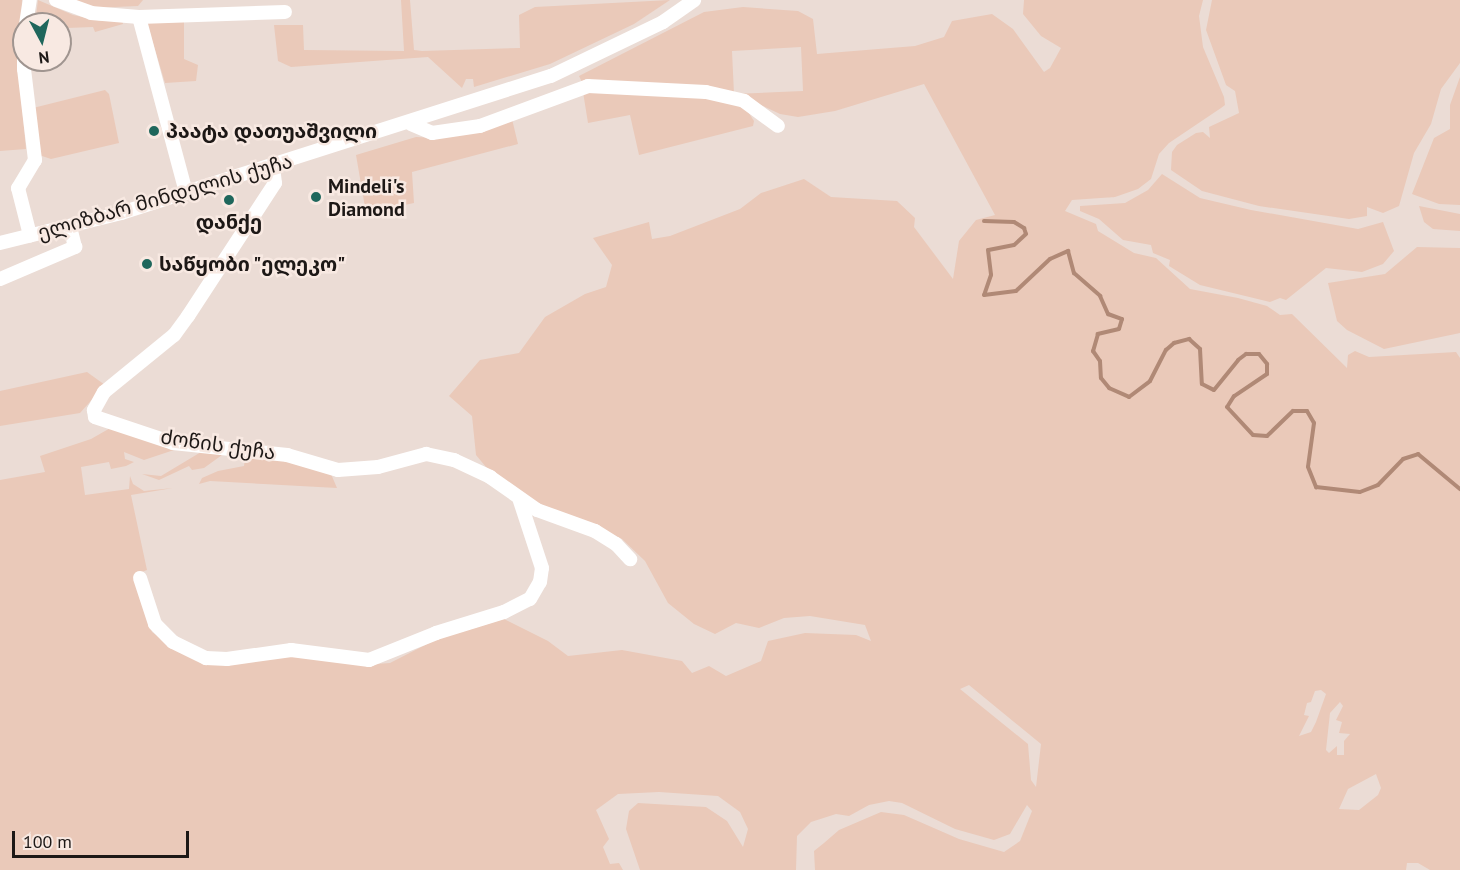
<!DOCTYPE html>
<html>
<head>
<meta charset="utf-8">
<style>
  body { margin:0 }
  #map { position:relative; width:1460px; height:870px; overflow:hidden; background:#ebdcd5; font-family:"PT Sans","Noto Sans Georgian",sans-serif }
  div>[style] { position:absolute }
  .green>* { inset:0; background:#eac9b9 }
  .stream>* { height:4px; margin:-2px; padding:0 2px; transform-origin:2px; border-radius:2px; background:#b08976 }
  .minor>* { height:14px; margin:-7px; padding:0 7px; transform-origin:7px; border-radius:7px; background:#fff }
  .dots>* { width:16px; height:16px; translate:-50% -50%; box-sizing:border-box; border:3px solid #f8e9e2; border-radius:50% }
  span { translate:-50% -50%; white-space:nowrap; text-align:center; line-height:1.15; -webkit-text-stroke:5px #f8e9e2; paint-order:stroke }
  .poi-label { font-size:20px; color:#1d1816; font-weight:700 }
  .left { translate:0 -50%; text-align:left }
  .street-label { font-size:20px; color:#1d1816 }
  .north { position:absolute; left:12px; top:12px; width:60px; height:60px; box-sizing:border-box; background:#f8e9e2; border:2px solid #a09590; border-radius:50%; rotate:173deg; font-size:16px; font-weight:700; line-height:24px; text-align:center; color:#1d1816 }
  .north::after { content:''; display:block; margin:auto; width:21px; height:27px; background:#1f675c; clip-path:polygon(50% 0,100% 100%,50% 72%,0 100%) }
  .scale { position:absolute; left:12px; top:831px; width:177px; height:27px; box-sizing:border-box; border:3px solid #1d1816; border-top:0; padding-left:8px; font-size:18px; line-height:21px; white-space:nowrap; color:#1d1816; -webkit-text-stroke:4px #f8e9e2; paint-order:stroke }
</style>
</head>
<body>
<div id="map">
  <div class="green">
    <div style="clip-path:polygon(0 0,22px 0,19px 75px,26px 149px,0 151px)"></div>
    <div style="clip-path:polygon(38px 0,73px 15px,101px 21px,122px 19px,123px 24px,95px 32px,93px 27px,67px 28px,65px 22px,35px 24px)"></div>
    <div style="clip-path:polygon(70px 0,143px 0,138px 6px,92px 8px)"></div>
    <div style="clip-path:polygon(401px 0,410px 0,414px 50px,422px 51px,520px 48px,519px 15px,535px 7px,670px 0,634px 24px,550px 64px,474px 87px,473px 79px,466px 79px,462px 88px,428px 57px,291px 67px,278px 61px,274px 25px,303px 25px,304px 50px,404px 51px)"></div>
    <div style="clip-path:polygon(evenodd,1024px 0,1203px 0,1199px 16px,1203px 47px,1224px 97px,1225px 105px,1221px 108px,1169px 143px,1159px 154px,1151px 179px,1138px 189px,1115px 197px,1072px 200px,1065px 211px,1096px 224px,1098px 231px,1134px 253px,1156px 258px,1190px 289px,1238px 298px,1267px 306px,1280px 315px,1292px 314px,1347px 368px,1348px 355px,1355px 351px,1369px 357px,1456px 352px,1460px 358px,1460px 870px,1430px 870px,1418px 863px,1407px 863px,1406px 870px,815px 870px,814px 851px,824px 843px,839px 830px,881px 812px,904px 815px,959px 839px,1004px 852px,1020px 841px,1032px 811px,1027px 805px,1010px 834px,994px 840px,955px 829px,902px 803px,889px 801px,869px 805px,849px 816px,836px 814px,811px 822px,797px 836px,796px 870px,640px 870px,626px 829px,629px 811px,638px 803px,706px 807px,727px 821px,743px 847px,748px 829px,740px 812px,718px 796px,659px 792px,618px 794px,596px 810px,609px 839px,603px 847px,610px 864px,619px 863px,623px 870px,0 870px,0 480px,45px 472px,40px 456px,91px 439px,112px 427px,177px 449px,144px 460px,124px 452px,125px 459px,134px 462px,126px 466px,111px 469px,109px 462px,81px 467px,85px 495px,129px 489px,130px 476px,133px 484px,144px 491px,173px 488px,131px 495px,147px 570px,134px 575px,152px 632px,184px 654px,291px 656px,362px 665px,390px 663px,437px 639px,504px 619px,548px 641px,568px 656px,622px 650px,682px 661px,692px 673px,709px 666px,726px 676px,761px 661px,768px 641px,805px 633px,856px 635px,871px 641px,865px 625px,810px 616px,784px 618px,759px 628px,736px 623px,715px 634px,694px 624px,668px 603px,645px 561px,622px 539px,519px 495px,486px 467px,476px 455px,472px 416px,449px 396px,480px 360px,519px 353px,545px 317px,585px 294px,606px 287px,612px 265px,593px 238px,649px 222px,652px 239px,670px 236px,740px 209px,761px 193px,804px 179px,831px 197px,897px 201px,915px 218px,914px 227px,953px 279px,959px 241px,976px 220px,995px 215px,924px 84px,835px 111px,798px 117px,780px 114px,744px 97px,582px 82px,579px 76px,704px 12px,743px 7px,798px 11px,813px 19px,817px 54px,915px 46px,944px 37px,952px 21px,992px 14px,1013px 29px,1044px 72px,1050px 68px,1061px 48px,1041px 36px,1023px 14px,1024px 0,801px 47px,803px 91px,734px 94px,732px 51px,801px 47px,1024px 0,969px 685px,1041px 744px,1036px 787px,1031px 780px,1028px 744px,960px 689px,969px 685px,1024px 0,1321px 690px,1326px 694px,1316px 722px,1311px 732px,1299px 736px,1309px 716px,1304px 715px,1307px 703px,1311px 702px,1315px 691px,1321px 690px,1024px 0,1340px 702px,1343px 706px,1336px 720px,1342px 722px,1339px 733px,1350px 734px,1344px 741px,1344px 755px,1337px 755px,1337px 746px,1329px 753px,1326px 750px,1330px 713px,1340px 702px,1024px 0,1376px 774px,1381px 788px,1378px 795px,1359px 810px,1339px 809px,1348px 789px,1376px 774px)"></div>
    <div style="clip-path:polygon(1212px 0,1460px 0,1460px 63px,1441px 89px,1431px 124px,1414px 153px,1399px 206px,1383px 213px,1367px 207px,1367px 216px,1349px 219px,1259px 206px,1202px 191px,1171px 170px,1172px 152px,1177px 145px,1196px 133px,1203px 132px,1210px 138px,1209px 127px,1239px 113px,1235px 91px,1226px 85px,1206px 30px)"></div>
    <div style="clip-path:polygon(184px 16px,184px 59px,198px 65px,196px 81px,165px 83px,147px 23px)"></div>
    <div style="clip-path:polygon(1460px 77px,1460px 205px,1439px 204px,1412px 194px,1434px 138px,1450px 129px,1450px 105px)"></div>
    <div style="clip-path:polygon(105px 90px,109px 94px,119px 143px,51px 159px,39px 155px,33px 108px)"></div>
    <div style="clip-path:polygon(583px 92px,706px 95px,743px 104px,754px 121px,753px 126px,639px 155px,630px 115px,588px 123px)"></div>
    <div style="clip-path:polygon(512px 119px,518px 144px,412px 172px,414px 203px,366px 213px,356px 155px,416px 137px,438px 138px)"></div>
    <div style="clip-path:polygon(1162px 174px,1200px 198px,1251px 210px,1358px 229px,1383px 222px,1394px 251px,1383px 264px,1362px 272px,1326px 268px,1286px 300px,1280px 298px,1270px 302px,1200px 285px,1169px 266px,1170px 260px,1153px 253px,1151px 245px,1123px 240px,1099px 219px,1080px 211px,1080px 206px,1125px 203px,1148px 190px)"></div>
    <div style="clip-path:polygon(1419px 206px,1460px 214px,1460px 231px,1433px 229px,1424px 222px)"></div>
    <div style="clip-path:polygon(1417px 247px,1460px 248px,1460px 333px,1384px 349px,1347px 330px,1337px 321px,1328px 283px,1385px 274px)"></div>
    <div style="clip-path:polygon(87px 372px,105px 385px,80px 413px,0 426px,0 391px)"></div>
    <div style="clip-path:polygon(201px 452px,222px 455px,204px 468px,192px 470px,189px 466px,159px 480px,142px 474px,161px 476px)"></div>
    <div style="clip-path:polygon(245px 458px,287px 460px,331px 474px,337px 488px,210px 481px,199px 484px,202px 478px,218px 471px,244px 466px)"></div>
  </div>
  <div class="stream">
    <div style="left:984px;top:221px;width:30px;rotate:2deg"></div>
    <div style="left:1014px;top:222px;width:12px;rotate:31deg"></div>
    <div style="left:1024px;top:228px;width:6px;rotate:72deg"></div>
    <div style="left:1026px;top:234px;width:16px;rotate:137deg"></div>
    <div style="left:1014px;top:245px;width:26px;rotate:169deg"></div>
    <div style="left:988px;top:250px;width:25px;rotate:83deg"></div>
    <div style="left:991px;top:275px;width:21px;rotate:109deg"></div>
    <div style="left:984px;top:295px;width:32px;rotate:-7deg"></div>
    <div style="left:1016px;top:291px;width:47px;rotate:-43.3deg"></div>
    <div style="left:1050px;top:259px;width:20px;rotate:-24deg"></div>
    <div style="left:1068px;top:251px;width:23px;rotate:75deg"></div>
    <div style="left:1074px;top:273px;width:35px;rotate:41deg"></div>
    <div style="left:1100px;top:296px;width:20px;rotate:66deg"></div>
    <div style="left:1108px;top:314px;width:15px;rotate:20deg"></div>
    <div style="left:1122px;top:319px;width:10px;rotate:107deg"></div>
    <div style="left:1119px;top:329px;width:22px;rotate:167deg"></div>
    <div style="left:1098px;top:334px;width:18px;rotate:106deg"></div>
    <div style="left:1093px;top:351px;width:12px;rotate:55deg"></div>
    <div style="left:1100px;top:361px;width:17px;rotate:87deg"></div>
    <div style="left:1101px;top:378px;width:13px;rotate:51deg"></div>
    <div style="left:1109px;top:388px;width:22px;rotate:24deg"></div>
    <div style="left:1129px;top:397px;width:26px;rotate:-37deg"></div>
    <div style="left:1150px;top:381px;width:35px;rotate:-63deg"></div>
    <div style="left:1166px;top:350px;width:11px;rotate:-41deg"></div>
    <div style="left:1174px;top:343px;width:16px;rotate:-15deg"></div>
    <div style="left:1189px;top:339px;width:15px;rotate:42deg"></div>
    <div style="left:1200px;top:349px;width:35px;rotate:87deg"></div>
    <div style="left:1202px;top:384px;width:13px;rotate:27deg"></div>
    <div style="left:1214px;top:390px;width:38px;rotate:-51deg"></div>
    <div style="left:1238px;top:360px;width:10px;rotate:-37deg"></div>
    <div style="left:1246px;top:354px;width:13px"></div>
    <div style="left:1259px;top:354px;width:13px;rotate:51deg"></div>
    <div style="left:1267px;top:364px;width:10px;rotate:90deg"></div>
    <div style="left:1267px;top:374px;width:40px;rotate:146deg"></div>
    <div style="left:1234px;top:396px;width:13px;rotate:122deg"></div>
    <div style="left:1227px;top:407px;width:38px;rotate:47deg"></div>
    <div style="left:1253px;top:435px;width:14px;rotate:4deg"></div>
    <div style="left:1267px;top:436px;width:36px;rotate:-44deg"></div>
    <div style="left:1293px;top:411px;width:14px"></div>
    <div style="left:1307px;top:411px;width:14px;rotate:60deg"></div>
    <div style="left:1314px;top:423px;width:44px;rotate:97.8deg"></div>
    <div style="left:1308px;top:467px;width:22px;rotate:68deg"></div>
    <div style="left:1316px;top:487px;width:44px;rotate:6.5deg"></div>
    <div style="left:1360px;top:492px;width:19px;rotate:-21deg"></div>
    <div style="left:1378px;top:485px;width:36px;rotate:-46deg"></div>
    <div style="left:1403px;top:459px;width:16px;rotate:-18deg"></div>
    <div style="left:1418px;top:454px;width:55px;rotate:39.8deg"></div>
  </div>
  <div class="minor">
    <div style="left:56px;top:0;width:37px;rotate:20deg"></div>
    <div style="left:91px;top:13px;width:48px;rotate:4.8deg"></div>
    <div style="left:139px;top:17px;width:146px;rotate:-2deg"></div>
    <div style="left:139px;top:17px;width:182px;rotate:75deg"></div>
    <div style="left:26px;top:24px;width:24px;rotate:-81deg"></div>
    <div style="left:24px;top:38px;width:31px;rotate:90deg"></div>
    <div style="left:24px;top:69px;width:92px;rotate:83.1deg"></div>
    <div style="left:35px;top:160px;width:33px;rotate:121deg"></div>
    <div style="left:18px;top:188px;width:49px;rotate:75.7deg"></div>
    <div style="left:411px;top:124px;width:23px;rotate:23deg"></div>
    <div style="left:432px;top:133px;width:49px;rotate:-8.3deg"></div>
    <div style="left:480px;top:126px;width:115px;rotate:-20.3deg"></div>
    <div style="left:588px;top:86px;width:118px;rotate:2.9deg"></div>
    <div style="left:706px;top:92px;width:39px;rotate:13deg"></div>
    <div style="left:744px;top:101px;width:42px;rotate:36.3deg"></div>
    <div style="left:273px;top:167px;width:16px;rotate:83deg"></div>
    <div style="left:275px;top:183px;width:159px;rotate:123.2deg"></div>
    <div style="left:188px;top:316px;width:24px;rotate:126deg"></div>
    <div style="left:174px;top:335px;width:90px;rotate:140.8deg"></div>
    <div style="left:104px;top:392px;width:21px;rotate:119deg"></div>
    <div style="left:94px;top:410px;width:7px;rotate:82deg"></div>
    <div style="left:95px;top:417px;width:82px;rotate:18.4deg"></div>
    <div style="left:173px;top:443px;width:115px;rotate:6deg"></div>
    <div style="left:287px;top:455px;width:53px;rotate:16.4deg"></div>
    <div style="left:338px;top:470px;width:40px;rotate:-4.3deg"></div>
    <div style="left:378px;top:467px;width:50px;rotate:-15.2deg"></div>
    <div style="left:426px;top:454px;width:29px;rotate:12deg"></div>
    <div style="left:454px;top:460px;width:40px;rotate:25deg"></div>
    <div style="left:490px;top:477px;width:57px;rotate:35.1deg"></div>
    <div style="left:537px;top:510px;width:62px;rotate:19.9deg"></div>
    <div style="left:595px;top:531px;width:25px;rotate:32deg"></div>
    <div style="left:616px;top:544px;width:21px;rotate:47deg"></div>
    <div style="left:0;top:243px;width:125px;rotate:-13.9deg"></div>
    <div style="left:121px;top:213px;width:451px;rotate:-17.7deg"></div>
    <div style="left:551px;top:76px;width:124px;rotate:-25.7deg"></div>
    <div style="left:663px;top:22px;width:38px;rotate:-35deg"></div>
    <div style="left:0;top:279px;width:82px;rotate:-23.1deg"></div>
    <div style="left:75px;top:247px;width:21px;rotate:-104deg"></div>
    <div style="left:140px;top:578px;width:48px;rotate:71.9deg"></div>
    <div style="left:155px;top:624px;width:25px;rotate:45deg"></div>
    <div style="left:173px;top:642px;width:37px;rotate:26deg"></div>
    <div style="left:206px;top:658px;width:21px;rotate:3deg"></div>
    <div style="left:227px;top:659px;width:65px;rotate:-8deg"></div>
    <div style="left:291px;top:650px;width:79px;rotate:7.3deg"></div>
    <div style="left:369px;top:660px;width:72px;rotate:-21.9deg"></div>
    <div style="left:436px;top:633px;width:71px;rotate:-17.2deg"></div>
    <div style="left:504px;top:612px;width:29px;rotate:-27deg"></div>
    <div style="left:530px;top:599px;width:20px;rotate:-60deg"></div>
    <div style="left:540px;top:582px;width:14px;rotate:-82deg"></div>
    <div style="left:542px;top:568px;width:71px;rotate:-108.2deg"></div>
  </div>
  <div class="dots">
    <div style="left:154px;top:131px;background:#1f675c"></div>
    <div style="left:316px;top:197px;background:#1f675c"></div>
    <div style="left:229px;top:200px;background:#1f675c"></div>
    <div style="left:147px;top:264px;background:#1f675c"></div>
  </div>
  <div class="poi-label">
    <span class="left" style="left:166px;top:131px">პაატა დათუაშვილი</span>
    <span class="left" style="left:328px;top:198px">Mindeli's<br>Diamond</span>
    <span style="left:229px;top:222px">დანქე</span>
    <span class="left" style="left:159px;top:264px">საწყობი "ელეკო"</span>
  </div>
  <div class="street-label">
    <span style="left:165px;top:197px;rotate:-16deg">ელიზბარ მინდელის ქუჩა</span>
    <span style="left:218px;top:445px;rotate:8deg">ძოწის ქუჩა</span>
  </div>
  <div class="north">N</div>
  <div class="scale">100 m</div>
</div>
</body>
</html>
